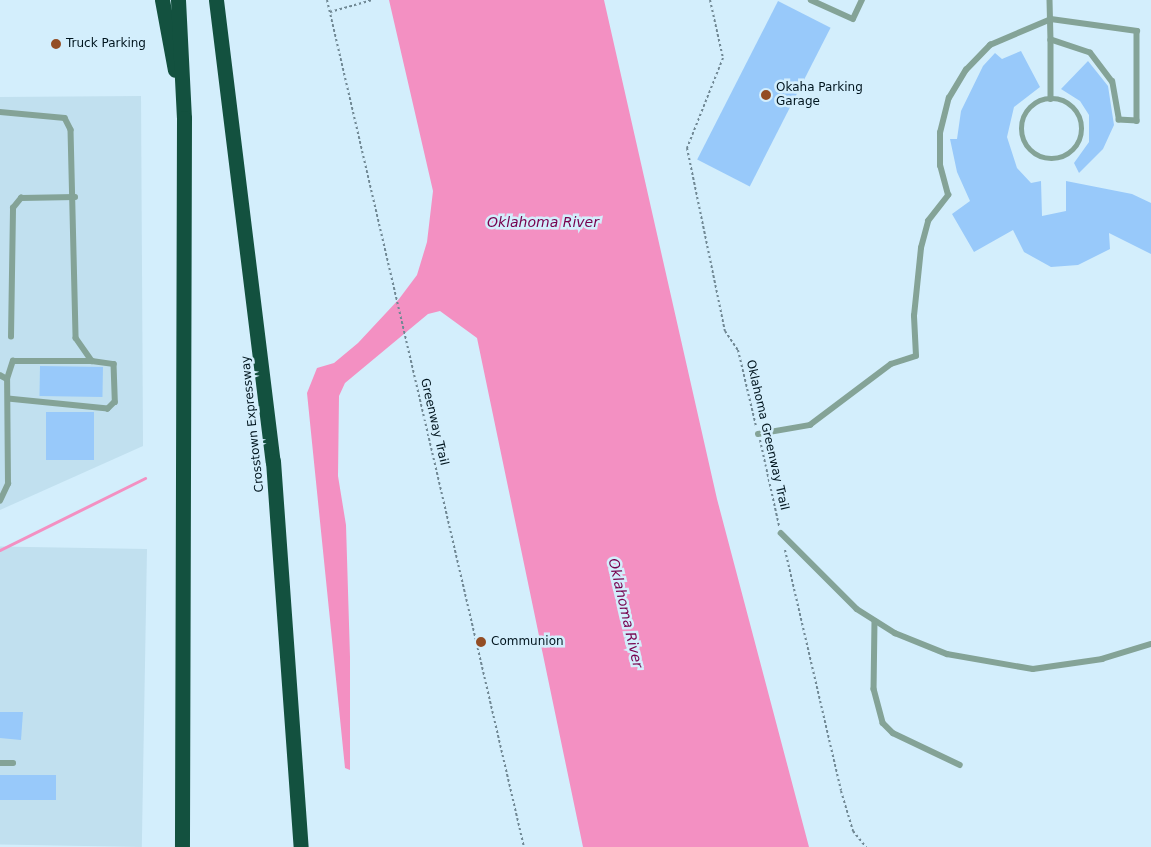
<!DOCTYPE html>
<html>
<head>
<meta charset="utf-8">
<style>
  body { margin:0 }
  #map { position:relative; width:1151px; height:847px; overflow:hidden; background:#d3eefc; font-family:"DejaVu Sans",sans-serif }
  div>[style] { position:absolute }
  .built>* { inset:0; background:#c1e0ef; transform-origin:0 0 }
  .water>* { inset:0; background:#f390c2 }
  .stream>* { height:3px; margin:-1.5px; padding:0 1.5px; transform-origin:1.5px; border-radius:1.5px; background:#f390c2 }
  .building>* { inset:0; background:#98c9fa; transform-origin:0 0 }
  .path>* { height:2px; margin-top:-1px; transform-origin:0; background:repeating-linear-gradient(90deg,#708894 0 2.5px,transparent 0 5px) }
  .service>* { height:5.5px; margin:-2.75px; padding:0 2.75px; transform-origin:2.75px; border-radius:2.75px; background:#84a397 }
  .service>.ring { margin:-2.75px; padding:0; box-sizing:content-box; background:none; border:5.5px solid #84a397; border-radius:50% }
  .motorway>* { height:15px; margin:-7.5px; padding:0 7.5px; transform-origin:7.5px; border-radius:7.5px; background:#13513f }
  .dots>* { width:14px; height:14px; translate:-50% -50%; box-sizing:border-box; border:2px solid #d3eefc; border-radius:50% }
  span { translate:-50% -50%; white-space:nowrap; text-align:center; line-height:1.15; -webkit-text-stroke:5px #d3eefc; paint-order:stroke }
  .poi-label { font-size:12px; color:#01151e }
  .left { translate:0 -50%; text-align:left }
  .street-label { font-size:12px; color:#01151e }
  .water-label { font-size:14px; color:#76004d; font-style:italic }
</style>
</head>
<body>
<div id="map">
  <div class="built">
    <div style="clip-path:polygon(141px 96px,143px 446px,0 510px,0 97px)"></div>
    <div style="left:147px;top:549px;width:298px;height:149px;rotate:91deg"></div>
  </div>
  <div class="water">
    <div style="clip-path:polygon(389px 0,604px 0,717px 499px,809px 847px,583px 847px,477px 338px,440px 311px,428px 314px,345px 383px,339px 396px,338px 476px,346px 525px,350px 657px,350px 770px,345px 768px,307px 393px,317px 368px,334px 363px,358px 343px,399px 299px,417px 275px,427px 242px,433px 191px)"></div>
  </div>
  <div class="stream">
    <div style="left:0;top:550px;width:162px;rotate:-26.4deg"></div>
  </div>
  <div class="building">
    <div style="left:778px;top:1px;width:59px;height:178px;rotate:27deg"></div>
    <div style="clip-path:polygon(1021px 51px,1040px 87px,1014px 107px,1007px 137px,1017px 168px,1031px 183px,1041px 181px,1042px 216px,1066px 211px,1066px 181px,1132px 194px,1151px 203px,1151px 254px,1109px 233px,1110px 249px,1078px 265px,1051px 267px,1024px 252px,1013px 230px,974px 252px,952px 214px,970px 201px,957px 172px,950px 139px,957px 139px,961px 111px,983px 66px,995px 53px,1002px 59px)"></div>
    <div style="clip-path:polygon(1088px 61px,1108px 86px,1114px 125px,1103px 149px,1079px 173px,1074px 163px,1089px 142px,1089px 115px,1080px 101px,1061px 89px)"></div>
    <div style="left:40px;top:366px;width:63px;height:30px;rotate:1deg"></div>
    <div style="left:46px;top:412px;width:48px;height:48px"></div>
    <div style="clip-path:polygon(0 712px,23px 712px,21px 740px,0 738px)"></div>
    <div style="left:56px;top:775px;width:25px;height:56px;rotate:90deg"></div>
  </div>
  <div class="path">
    <div style="left:327px;top:0;width:870px;rotate:76.91deg"></div>
    <div style="left:710px;top:0;width:59px;rotate:77.4deg"></div>
    <div style="left:723px;top:58px;width:97px;rotate:111.8deg"></div>
    <div style="left:687px;top:148px;width:187px;rotate:78.3deg"></div>
    <div style="left:725px;top:331px;width:23px;rotate:56deg"></div>
    <div style="left:738px;top:350px;width:78px;rotate:76.7deg"></div>
    <div style="left:330px;top:12px;width:44px;rotate:-15.9deg"></div>
    <div style="left:760px;top:440px;width:88px;rotate:77.5deg"></div>
    <div style="left:785px;top:550px;width:247px;rotate:76.9deg"></div>
    <div style="left:841px;top:791px;width:42px;rotate:73.3deg"></div>
    <div style="left:853px;top:831px;width:21px;rotate:51deg"></div>
  </div>
  <div class="service">
    <div style="left:811px;top:0;width:46px;rotate:24.3deg"></div>
    <div style="left:853px;top:19px;width:21px;rotate:-65deg"></div>
    <div style="left:1050px;top:0;width:40px;rotate:88.6deg"></div>
    <div class="ring" style="left:1022px;top:99px;width:54.5px;height:54.5px"></div>
    <div style="left:0;top:112px;width:65px;rotate:5.3deg"></div>
    <div style="left:65px;top:118px;width:13px;rotate:63deg"></div>
    <div style="left:71px;top:130px;width:208px;rotate:88.6deg"></div>
    <div style="left:76px;top:338px;width:28px;rotate:55deg"></div>
    <div style="left:92px;top:361px;width:22px;rotate:8deg"></div>
    <div style="left:114px;top:364px;width:38px;rotate:88deg"></div>
    <div style="left:115px;top:402px;width:10px;rotate:135deg"></div>
    <div style="left:108px;top:409px;width:100px;rotate:-174.3deg"></div>
    <div style="left:11px;top:337px;width:129px;rotate:-89.1deg"></div>
    <div style="left:13px;top:208px;width:13px;rotate:-51deg"></div>
    <div style="left:21px;top:198px;width:54px;rotate:-1.1deg"></div>
    <div style="left:0;top:375px;width:8px;rotate:30deg"></div>
    <div style="left:758px;top:434px;width:53px;rotate:-9.8deg"></div>
    <div style="left:810px;top:425px;width:101px;rotate:-37deg"></div>
    <div style="left:891px;top:364px;width:26px;rotate:-18deg"></div>
    <div style="left:916px;top:356px;width:40px;rotate:-92.9deg"></div>
    <div style="left:914px;top:316px;width:68px;rotate:-84.1deg"></div>
    <div style="left:921px;top:248px;width:28px;rotate:-75deg"></div>
    <div style="left:928px;top:221px;width:33px;rotate:-52deg"></div>
    <div style="left:948px;top:195px;width:30px;rotate:-105deg"></div>
    <div style="left:940px;top:166px;width:33px;rotate:-90deg"></div>
    <div style="left:940px;top:133px;width:36px;rotate:-76deg"></div>
    <div style="left:949px;top:98px;width:33px;rotate:-59deg"></div>
    <div style="left:966px;top:70px;width:35px;rotate:-46deg"></div>
    <div style="left:990px;top:45px;width:66px;rotate:-23.1deg"></div>
    <div style="left:1051px;top:19px;width:87px;rotate:7.9deg"></div>
    <div style="left:1137px;top:31px;width:90px;rotate:90deg"></div>
    <div style="left:1137px;top:121px;width:18px;rotate:-177deg"></div>
    <div style="left:1119px;top:120px;width:39px;rotate:-100deg"></div>
    <div style="left:1112px;top:82px;width:36px;rotate:-127deg"></div>
    <div style="left:1090px;top:53px;width:41px;rotate:-161.6deg"></div>
    <div style="left:1051px;top:40px;width:59px;rotate:90deg"></div>
    <div style="left:0;top:501px;width:19px;rotate:-65deg"></div>
    <div style="left:8px;top:484px;width:105px;rotate:-90.5deg"></div>
    <div style="left:7px;top:379px;width:19px;rotate:-72deg"></div>
    <div style="left:13px;top:361px;width:79px"></div>
    <div style="left:781px;top:533px;width:107px;rotate:45deg"></div>
    <div style="left:857px;top:609px;width:45px;rotate:32.3deg"></div>
    <div style="left:895px;top:633px;width:56px;rotate:22deg"></div>
    <div style="left:947px;top:654px;width:87px;rotate:9.9deg"></div>
    <div style="left:1033px;top:669px;width:70px;rotate:-8.2deg"></div>
    <div style="left:1102px;top:659px;width:51px;rotate:-17deg"></div>
    <div style="left:875px;top:621px;width:68px;rotate:90.8deg"></div>
    <div style="left:874px;top:689px;width:35px;rotate:75deg"></div>
    <div style="left:883px;top:723px;width:14px;rotate:45deg"></div>
    <div style="left:893px;top:733px;width:74px;rotate:25.5deg"></div>
    <div style="left:0;top:763px;width:13px"></div>
  </div>
  <div class="motorway">
    <div style="left:162px;top:0;width:71px;rotate:79.5deg"></div>
    <div style="left:178px;top:0;width:118px;rotate:87.1deg"></div>
    <div style="left:184px;top:118px;width:729px;rotate:90.16deg"></div>
    <div style="left:216px;top:0;width:465px;rotate:83deg"></div>
    <div style="left:273px;top:461px;width:387px;rotate:85.9deg"></div>
  </div>
  <div class="dots">
    <div style="left:56px;top:44px;background:#934d24"></div>
    <div style="left:766px;top:95px;background:#934d24"></div>
    <div style="left:481px;top:642px;background:#934d24"></div>
  </div>
  <div class="poi-label">
    <span class="left" style="left:66px;top:44px">Truck Parking</span>
    <span class="left" style="left:776px;top:95px">Okaha Parking<br>Garage</span>
    <span class="left" style="left:491px;top:642px">Communion</span>
  </div>
  <div class="street-label">
    <span style="left:434px;top:422px;rotate:77deg">Greenway Trail</span>
    <span style="left:253px;top:424px;rotate:-96deg">Crosstown Expressway</span>
    <span style="left:767px;top:435px;rotate:77deg">Oklahoma Greenway Trail</span>
  </div>
  <div class="water-label">
    <span style="left:543px;top:222px">Oklahoma River</span>
    <span style="left:626px;top:613px;rotate:77deg">Oklahoma River</span>
  </div>
</div>
</body>
</html>
